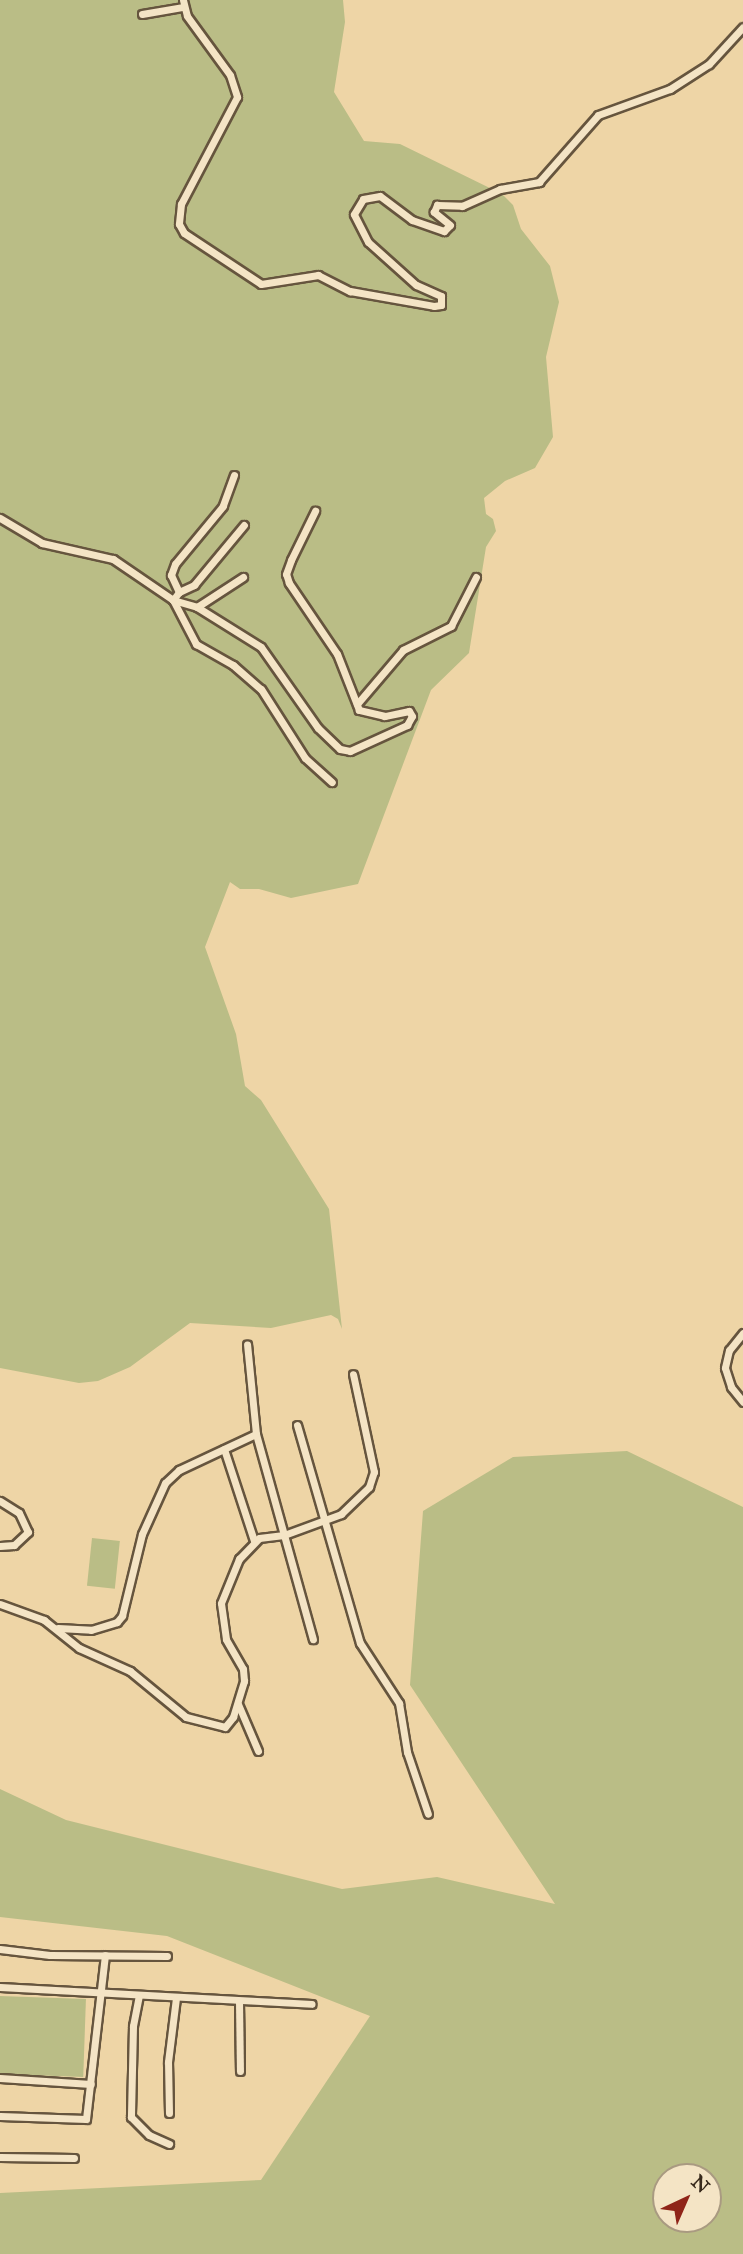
<!DOCTYPE html>
<html>
<head>
<meta charset="utf-8">
<style>
  body { margin:0 }
  #map { position:relative; width:743px; height:2254px; overflow:hidden; background:#eed5a6; font-family:"IM FELL Great Primer",serif }
  div>[style] { position:absolute }
  .green>* { inset:0; background:#babd86; transform-origin:0 0 }
  .roads { filter:drop-shadow(2px 0 #66553e) drop-shadow(-2px 0 #66553e) drop-shadow(0 2px #66553e) drop-shadow(0 -2px #66553e) }
  .minor>* { height:7px; margin:-3.5px; padding:0 3.5px; transform-origin:3.5px; border-radius:3.5px; background:#f4e4c5 }
  span { translate:-50% -50%; white-space:nowrap; text-align:center; line-height:1.15; -webkit-text-stroke:5px #f4e4c5; paint-order:stroke }
  .north { position:absolute; left:652px; top:2163px; width:70px; height:70px; box-sizing:border-box; background:#f4e4c5; border:2px solid #a99a81; border-radius:50%; rotate:44deg; font-size:19px; font-weight:700; line-height:28px; text-align:center; color:#382a1c }
  .north::after { content:''; display:block; margin:auto; width:24px; height:32px; background:#8f2418; clip-path:polygon(50% 0,100% 100%,50% 72%,0 100%) }
</style>
</head>
<body>
<div id="map">
  <div class="green">
    <div style="clip-path:polygon(0 0,343px 0,345px 22px,334px 92px,364px 141px,400px 144px,502px 194px,513px 205px,521px 229px,550px 266px,559px 302px,546px 357px,553px 437px,535px 468px,505px 481px,484px 498px,486px 514px,493px 519px,496px 531px,486px 547px,469px 653px,431px 690px,358px 884px,291px 898px,259px 889px,240px 889px,230px 882px,205px 947px,236px 1034px,245px 1086px,261px 1100px,329px 1209px,342px 1329px,338px 1319px,331px 1315px,271px 1328px,190px 1323px,130px 1367px,98px 1381px,79px 1383px,0 1368px)"></div>
    <div style="clip-path:polygon(evenodd,627px 1451px,743px 1507px,743px 2254px,0 2254px,0 2193px,261px 2180px,370px 2016px,167px 1936px,0 1917px,0 1789px,66px 1820px,342px 1889px,437px 1877px,555px 1904px,410px 1685px,423px 1511px,513px 1457px,627px 1451px,666px 2177px,708px 2177px,708px 2219px,666px 2219px,666px 2177px)"></div>
    <div style="left:92px;top:1538px;width:28px;height:48px;rotate:6deg"></div>
    <div style="left:0;top:1996px;width:86px;height:78px;rotate:2deg"></div>
  </div>
  <div class="roads">
    <div class="minor">
      <div style="left:183px;top:0;width:16px;rotate:76deg"></div>
      <div style="left:187px;top:16px;width:73px;rotate:53.9deg"></div>
      <div style="left:230px;top:75px;width:23px;rotate:72deg"></div>
      <div style="left:237px;top:97px;width:121px;rotate:117.6deg"></div>
      <div style="left:181px;top:204px;width:20px;rotate:96deg"></div>
      <div style="left:179px;top:224px;width:10px;rotate:61deg"></div>
      <div style="left:184px;top:233px;width:92px;rotate:33.5deg"></div>
      <div style="left:261px;top:284px;width:58px;rotate:-9deg"></div>
      <div style="left:318px;top:275px;width:36px;rotate:27deg"></div>
      <div style="left:350px;top:291px;width:85px;rotate:10.1deg"></div>
      <div style="left:434px;top:306px;width:7px;rotate:-8deg"></div>
      <div style="left:441px;top:305px;width:9px;rotate:-90deg"></div>
      <div style="left:441px;top:296px;width:27px;rotate:-156deg"></div>
      <div style="left:416px;top:285px;width:64px;rotate:-138.1deg"></div>
      <div style="left:368px;top:242px;width:31px;rotate:-117deg"></div>
      <div style="left:354px;top:214px;width:17px;rotate:-59deg"></div>
      <div style="left:363px;top:199px;width:17px;rotate:-10deg"></div>
      <div style="left:380px;top:196px;width:40px;rotate:37deg"></div>
      <div style="left:412px;top:220px;width:34px;rotate:19deg"></div>
      <div style="left:444px;top:231px;width:8px;rotate:-45deg"></div>
      <div style="left:450px;top:225px;width:21px;rotate:-141deg"></div>
      <div style="left:434px;top:212px;width:8px;rotate:-67deg"></div>
      <div style="left:437px;top:205px;width:25px;rotate:2deg"></div>
      <div style="left:462px;top:206px;width:42px;rotate:-24.1deg"></div>
      <div style="left:500px;top:189px;width:40px;rotate:-10deg"></div>
      <div style="left:539px;top:182px;width:89px;rotate:-48.6deg"></div>
      <div style="left:598px;top:115px;width:77px;rotate:-19.9deg"></div>
      <div style="left:670px;top:89px;width:46px;rotate:-32.7deg"></div>
      <div style="left:709px;top:64px;width:50px;rotate:-47.4deg"></div>
      <div style="left:142px;top:14px;width:42px;rotate:-9.7deg"></div>
      <div style="left:234px;top:475px;width:33px;rotate:110deg"></div>
      <div style="left:223px;top:506px;width:75px;rotate:129.6deg"></div>
      <div style="left:175px;top:564px;width:12px;rotate:110deg"></div>
      <div style="left:171px;top:575px;width:19px;rotate:65deg"></div>
      <div style="left:179px;top:592px;width:17px;rotate:-25deg"></div>
      <div style="left:194px;top:585px;width:78px;rotate:-50.2deg"></div>
      <div style="left:0;top:518px;width:49px;rotate:30.8deg"></div>
      <div style="left:42px;top:543px;width:73px;rotate:12.7deg"></div>
      <div style="left:113px;top:559px;width:73px;rotate:34.3deg"></div>
      <div style="left:173px;top:600px;width:25px;rotate:16deg"></div>
      <div style="left:197px;top:607px;width:75px;rotate:32deg"></div>
      <div style="left:261px;top:647px;width:99px;rotate:54.9deg"></div>
      <div style="left:318px;top:728px;width:30px;rotate:44deg"></div>
      <div style="left:340px;top:749px;width:10px;rotate:11deg"></div>
      <div style="left:350px;top:751px;width:63px;rotate:-24.5deg"></div>
      <div style="left:407px;top:725px;width:10px;rotate:-61deg"></div>
      <div style="left:412px;top:716px;width:6px;rotate:-121deg"></div>
      <div style="left:409px;top:711px;width:25px;rotate:168deg"></div>
      <div style="left:385px;top:716px;width:27px;rotate:-167deg"></div>
      <div style="left:359px;top:710px;width:60px;rotate:-111.4deg"></div>
      <div style="left:337px;top:654px;width:86px;rotate:-124.1deg"></div>
      <div style="left:289px;top:583px;width:9px;rotate:-108deg"></div>
      <div style="left:286px;top:574px;width:15px;rotate:-70deg"></div>
      <div style="left:291px;top:560px;width:55px;rotate:-63.9deg"></div>
      <div style="left:179px;top:592px;width:10px;rotate:127deg"></div>
      <div style="left:173px;top:600px;width:50px;rotate:62.4deg"></div>
      <div style="left:196px;top:644px;width:43px;rotate:29.6deg"></div>
      <div style="left:233px;top:665px;width:37px;rotate:41deg"></div>
      <div style="left:261px;top:689px;width:82px;rotate:57.5deg"></div>
      <div style="left:305px;top:758px;width:36px;rotate:42deg"></div>
      <div style="left:197px;top:607px;width:55px;rotate:-33.1deg"></div>
      <div style="left:357px;top:704px;width:71px;rotate:-49.6deg"></div>
      <div style="left:403px;top:650px;width:54px;rotate:-26.6deg"></div>
      <div style="left:451px;top:626px;width:55px;rotate:-63deg"></div>
      <div style="left:743px;top:1333px;width:22px;rotate:129deg"></div>
      <div style="left:729px;top:1350px;width:18px;rotate:103deg"></div>
      <div style="left:725px;top:1368px;width:20px;rotate:72deg"></div>
      <div style="left:731px;top:1387px;width:19px;rotate:51deg"></div>
      <div style="left:297px;top:1425px;width:227px;rotate:73.9deg"></div>
      <div style="left:360px;top:1643px;width:72px;rotate:57deg"></div>
      <div style="left:399px;top:1703px;width:50px;rotate:80.7deg"></div>
      <div style="left:407px;top:1752px;width:65px;rotate:71.3deg"></div>
      <div style="left:256px;top:1434px;width:213px;rotate:74.5deg"></div>
      <div style="left:224px;top:1449px;width:97px;rotate:71.9deg"></div>
      <div style="left:0;top:1501px;width:22px;rotate:32deg"></div>
      <div style="left:19px;top:1513px;width:21px;rotate:65deg"></div>
      <div style="left:28px;top:1532px;width:19px;rotate:137deg"></div>
      <div style="left:14px;top:1545px;width:14px;rotate:176deg"></div>
      <div style="left:0;top:1604px;width:47px;rotate:20deg"></div>
      <div style="left:44px;top:1620px;width:45px;rotate:38.7deg"></div>
      <div style="left:79px;top:1648px;width:56px;rotate:24.3deg"></div>
      <div style="left:130px;top:1671px;width:72px;rotate:39.4deg"></div>
      <div style="left:186px;top:1717px;width:40px;rotate:14.4deg"></div>
      <div style="left:225px;top:1727px;width:13px;rotate:-51deg"></div>
      <div style="left:233px;top:1717px;width:38px;rotate:-73deg"></div>
      <div style="left:244px;top:1681px;width:12px;rotate:-95deg"></div>
      <div style="left:243px;top:1669px;width:34px;rotate:-120deg"></div>
      <div style="left:226px;top:1639px;width:36px;rotate:-98deg"></div>
      <div style="left:221px;top:1603px;width:48px;rotate:-67.8deg"></div>
      <div style="left:239px;top:1559px;width:29px;rotate:-46deg"></div>
      <div style="left:259px;top:1538px;width:25px;rotate:-7deg"></div>
      <div style="left:284px;top:1535px;width:61px;rotate:-20.2deg"></div>
      <div style="left:341px;top:1514px;width:39px;rotate:-44deg"></div>
      <div style="left:369px;top:1487px;width:16px;rotate:-72deg"></div>
      <div style="left:374px;top:1472px;width:100px;rotate:-102.1deg"></div>
      <div style="left:58px;top:1628px;width:33px;rotate:3deg"></div>
      <div style="left:91px;top:1630px;width:27px;rotate:-17deg"></div>
      <div style="left:117px;top:1622px;width:8px;rotate:-50deg"></div>
      <div style="left:122px;top:1616px;width:84px;rotate:-76.3deg"></div>
      <div style="left:142px;top:1534px;width:56px;rotate:-65.7deg"></div>
      <div style="left:165px;top:1483px;width:19px;rotate:-43deg"></div>
      <div style="left:179px;top:1470px;width:85px;rotate:-25.1deg"></div>
      <div style="left:256px;top:1434px;width:90px;rotate:-95.7deg"></div>
      <div style="left:238px;top:1704px;width:51px;rotate:66.9deg"></div>
      <div style="left:0;top:1949px;width:50px;rotate:6.8deg"></div>
      <div style="left:50px;top:1955px;width:117px;rotate:0.5deg"></div>
      <div style="left:0;top:1987px;width:312px;rotate:3.1deg"></div>
      <div style="left:139px;top:1995px;width:32px;rotate:101deg"></div>
      <div style="left:133px;top:2026px;width:91px;rotate:91.3deg"></div>
      <div style="left:131px;top:2117px;width:25px;rotate:45deg"></div>
      <div style="left:149px;top:2135px;width:22px;rotate:24deg"></div>
      <div style="left:239px;top:2002px;width:69px;rotate:89.2deg"></div>
      <div style="left:0;top:2078px;width:91px;rotate:3.8deg"></div>
      <div style="left:169px;top:2113px;width:51px;rotate:-91.1deg"></div>
      <div style="left:168px;top:2062px;width:64px;rotate:-82.9deg"></div>
      <div style="left:0;top:2116px;width:86px;rotate:2deg"></div>
      <div style="left:86px;top:2119px;width:165px;rotate:-83.4deg"></div>
      <div style="left:0;top:2157px;width:74px;rotate:0.8deg"></div>
    </div>
  </div>
  <div class="north">N</div>
</div>
</body>
</html>
